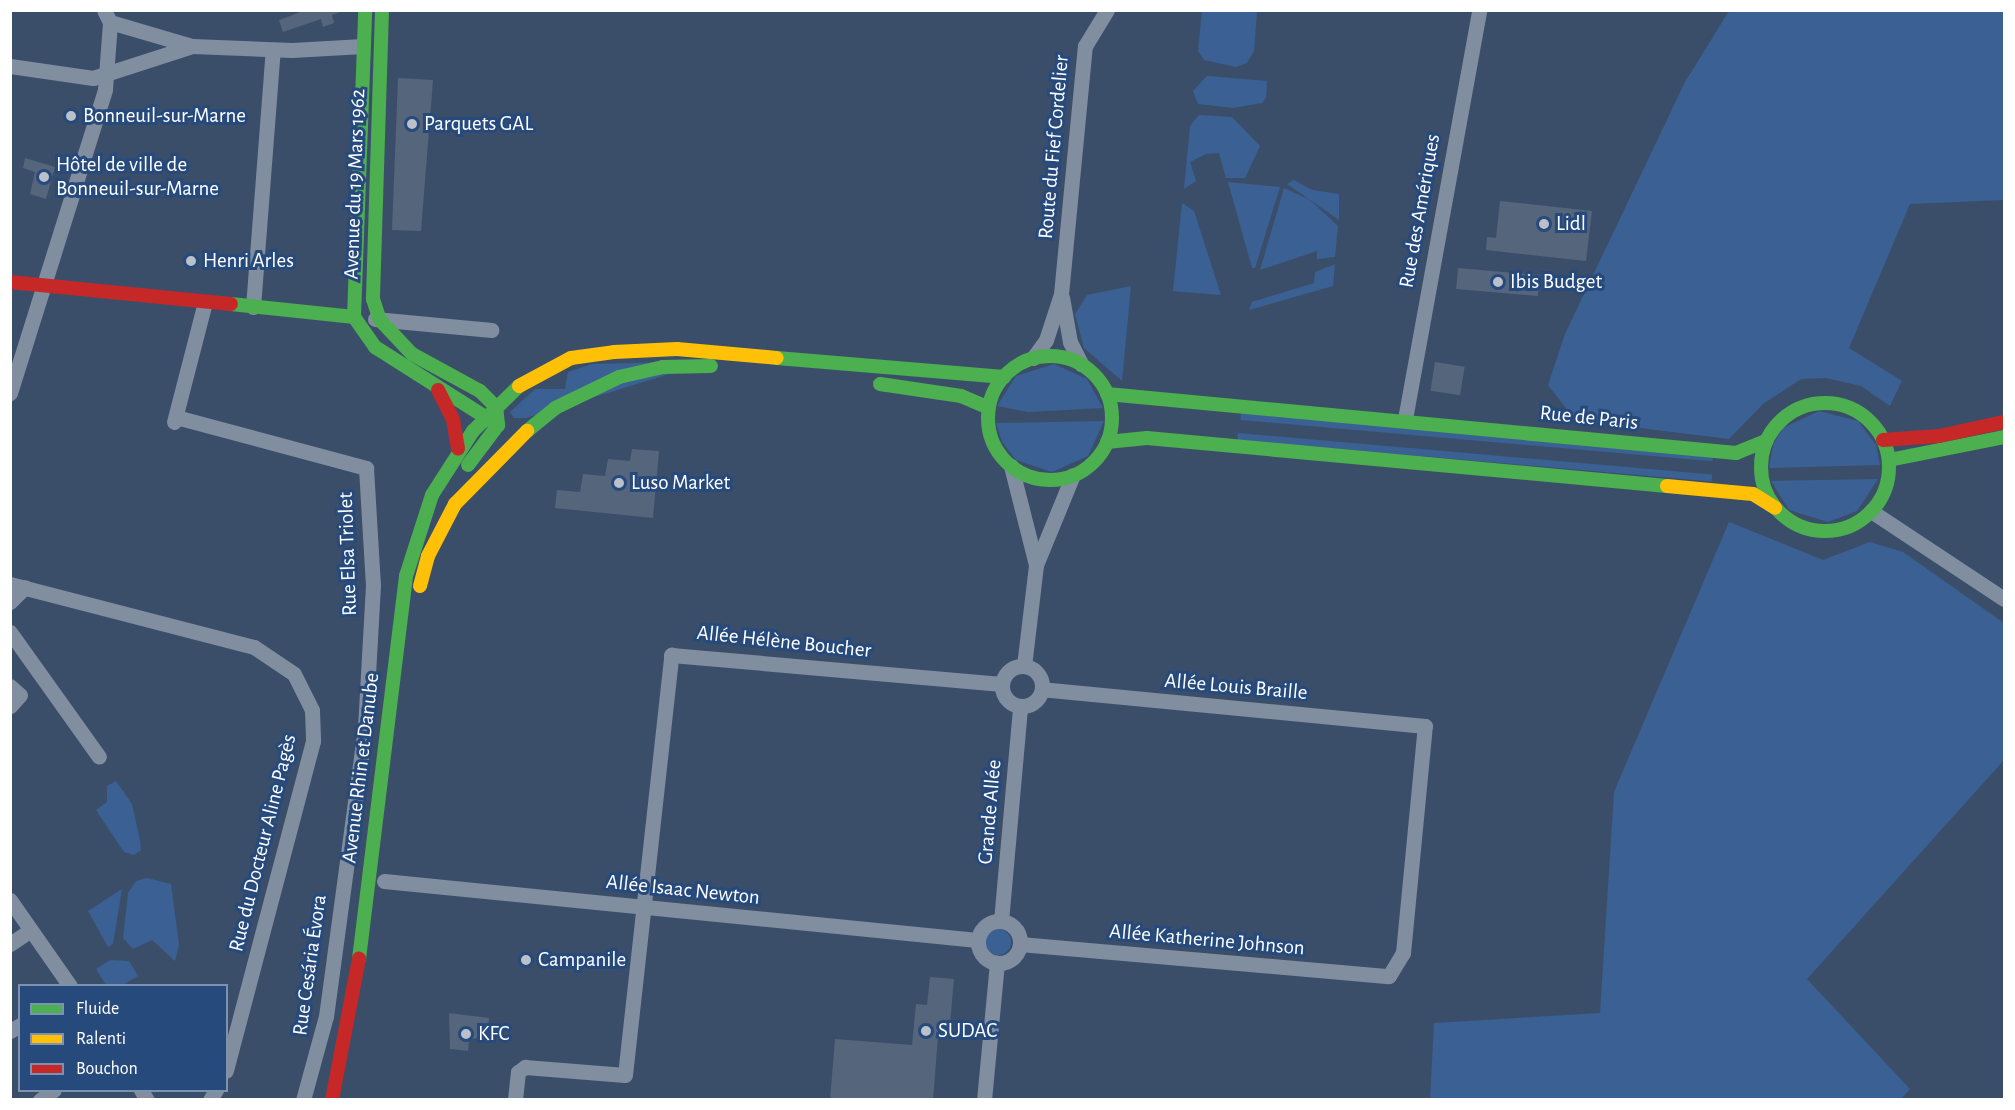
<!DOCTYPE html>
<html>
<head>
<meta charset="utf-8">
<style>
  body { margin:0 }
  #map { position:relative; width:2015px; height:1110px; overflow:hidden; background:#3b4e69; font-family:"Alegreya Sans",sans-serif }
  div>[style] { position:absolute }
  .green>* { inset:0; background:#3a6094; transform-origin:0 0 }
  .round { border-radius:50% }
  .building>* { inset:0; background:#55657b; transform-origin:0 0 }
  .street>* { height:15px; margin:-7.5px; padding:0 7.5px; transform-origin:7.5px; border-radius:7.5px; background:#808ea0 }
  .street>.ring { margin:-7.5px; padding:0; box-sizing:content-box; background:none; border:15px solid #808ea0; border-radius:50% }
  .fast>* { height:14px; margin:-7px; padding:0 7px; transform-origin:7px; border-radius:7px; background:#4caf50 }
  .fast>.ring { margin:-7px; padding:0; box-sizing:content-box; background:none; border:14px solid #4caf50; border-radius:50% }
  .slow>* { height:14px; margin:-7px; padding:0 7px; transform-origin:7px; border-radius:7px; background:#ffc107 }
  .jam>* { height:14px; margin:-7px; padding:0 7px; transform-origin:7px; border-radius:7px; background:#c62828 }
  .dots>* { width:16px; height:16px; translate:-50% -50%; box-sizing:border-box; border:3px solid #274a7d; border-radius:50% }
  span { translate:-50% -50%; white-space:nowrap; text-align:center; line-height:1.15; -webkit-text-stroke:6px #274a7d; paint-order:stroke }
  .poi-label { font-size:21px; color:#fff }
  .left { translate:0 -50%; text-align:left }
  .street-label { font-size:21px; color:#fff }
  .frame { position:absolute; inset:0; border:12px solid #fff; pointer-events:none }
  .legend { position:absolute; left:18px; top:984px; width:210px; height:108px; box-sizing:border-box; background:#274a7d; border:2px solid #7d92b1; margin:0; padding:8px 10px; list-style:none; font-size:18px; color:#fff }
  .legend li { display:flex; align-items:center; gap:12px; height:30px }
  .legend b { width:30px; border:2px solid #7d92b1 }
</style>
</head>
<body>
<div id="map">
  <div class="green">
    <div style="clip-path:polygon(1202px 10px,1257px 11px,1254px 51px,1247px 63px,1236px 67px,1204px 60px,1198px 51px)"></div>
    <div style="clip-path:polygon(1729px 11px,2004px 11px,2004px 200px,1910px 204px,1849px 348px,1902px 381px,1890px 406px,1861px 386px,1826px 378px,1801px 379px,1763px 404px,1729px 439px,1575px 420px,1548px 385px,1565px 334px,1685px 82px)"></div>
    <div style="clip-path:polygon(1207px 76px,1267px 81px,1266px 98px,1262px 103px,1233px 108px,1198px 104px,1193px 91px)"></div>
    <div style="clip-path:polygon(1199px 115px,1232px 117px,1260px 146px,1245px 178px,1226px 178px,1219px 153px,1206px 154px,1190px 162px,1196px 181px,1184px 189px,1190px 126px)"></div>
    <div style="clip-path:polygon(1294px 180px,1312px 190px,1339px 194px,1339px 220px,1287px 184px)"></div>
    <div style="clip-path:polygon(1228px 182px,1280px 187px,1255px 268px,1252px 268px)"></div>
    <div style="clip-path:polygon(1284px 188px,1310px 200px,1338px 226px,1335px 257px,1317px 259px,1317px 251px,1260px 270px)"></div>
    <div style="clip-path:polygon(1182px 203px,1194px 211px,1221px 295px,1173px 291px)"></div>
    <div style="clip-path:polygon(1335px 264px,1333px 286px,1249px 310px,1252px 302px,1314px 283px,1315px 272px)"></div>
    <div style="clip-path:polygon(1131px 286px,1122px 381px,1084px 348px,1075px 314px,1087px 295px)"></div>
    <div style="clip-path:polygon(712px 361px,526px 418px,514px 418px,510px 412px,535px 389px,565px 389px,568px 372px,592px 364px)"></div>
    <div style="clip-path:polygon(1054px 364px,1087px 379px,1103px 408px,1028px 412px,997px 406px,1016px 376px)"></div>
    <div style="clip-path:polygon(1819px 411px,1858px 421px,1876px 445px,1880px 465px,1769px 468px,1773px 445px,1783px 428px)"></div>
    <div style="left:1241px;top:412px;width:474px;height:8px;rotate:5deg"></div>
    <div style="clip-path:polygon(1104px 421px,1088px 456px,1052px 472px,1016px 460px,1002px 442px,996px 423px)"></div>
    <div style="left:1238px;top:433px;width:476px;height:7px;rotate:5deg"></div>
    <div style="clip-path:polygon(1878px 479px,1857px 511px,1828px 522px,1789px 510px,1771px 481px)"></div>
    <div style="clip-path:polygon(1729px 522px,1823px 560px,1870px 542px,1903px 552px,2004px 623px,2004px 760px,1807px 979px,1910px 1089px,1900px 1100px,1430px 1099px,1434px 1023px,1600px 1013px,1614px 792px)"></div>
    <div style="clip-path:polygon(116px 781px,132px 804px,140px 840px,141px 850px,134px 855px,124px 852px,96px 810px,107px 802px,107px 786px)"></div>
    <div style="clip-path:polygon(147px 878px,171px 884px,179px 945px,175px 961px,152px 940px,133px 949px,123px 938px,128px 893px,136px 881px)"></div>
    <div style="clip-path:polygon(122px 889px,113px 944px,108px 947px,88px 911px)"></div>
    <div class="round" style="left:985px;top:929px;width:26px;height:26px"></div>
    <div style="clip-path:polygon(110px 960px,129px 961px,138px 976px,123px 985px,106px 985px,96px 969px)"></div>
  </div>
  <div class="building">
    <div style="clip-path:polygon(306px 10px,340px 10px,340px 12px,332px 15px,334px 23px,323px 27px,321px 19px,283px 32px,279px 20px)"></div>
    <div style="clip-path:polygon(398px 78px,433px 80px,421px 231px,392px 230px)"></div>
    <div style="clip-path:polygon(25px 158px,55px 167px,46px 199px,30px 194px,35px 172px,23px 168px)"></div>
    <div style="clip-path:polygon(1500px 201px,1592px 211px,1586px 261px,1486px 250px,1487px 237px,1496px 238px)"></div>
    <div style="left:1458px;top:268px;width:82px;height:21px;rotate:5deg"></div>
    <div style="left:1435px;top:362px;width:30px;height:29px;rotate:9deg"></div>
    <div style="clip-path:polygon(632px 449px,659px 451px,653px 518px,555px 508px,557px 490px,580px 492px,583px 474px,605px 476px,608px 459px,630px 461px)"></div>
    <div style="clip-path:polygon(930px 977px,954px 979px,950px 1023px,939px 1023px,933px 1100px,830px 1100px,835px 1039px,912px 1045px,916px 1004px,927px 1005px)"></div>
    <div style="clip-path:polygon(449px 1013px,489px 1018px,487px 1037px,469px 1039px,468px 1051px,450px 1049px)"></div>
  </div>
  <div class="street">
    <div style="left:110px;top:22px;width:85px;rotate:16.3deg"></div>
    <div style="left:10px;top:66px;width:84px;rotate:8.2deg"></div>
    <div style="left:93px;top:78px;width:104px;rotate:-17.9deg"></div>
    <div style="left:192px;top:46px;width:100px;rotate:2.3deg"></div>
    <div style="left:292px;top:50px;width:71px;rotate:-3.2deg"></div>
    <div style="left:1062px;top:297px;width:46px;rotate:79.9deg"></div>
    <div style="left:1070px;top:342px;width:25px;rotate:63deg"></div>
    <div style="left:253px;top:307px;width:258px;rotate:-85.6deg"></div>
    <div style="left:375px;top:319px;width:117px;rotate:5.4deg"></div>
    <div style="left:1033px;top:358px;width:22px;rotate:-54deg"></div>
    <div style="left:1046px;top:340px;width:48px;rotate:-71.9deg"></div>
    <div style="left:1061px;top:294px;width:249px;rotate:-84.5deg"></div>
    <div style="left:1085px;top:46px;width:42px;rotate:-58.6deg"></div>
    <div style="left:10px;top:393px;width:318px;rotate:-72.6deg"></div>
    <div style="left:105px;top:89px;width:67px;rotate:-85.7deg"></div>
    <div style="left:110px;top:22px;width:13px;rotate:-117deg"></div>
    <div style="left:176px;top:417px;width:197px;rotate:15deg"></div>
    <div style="left:366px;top:468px;width:117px;rotate:86.6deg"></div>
    <div style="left:373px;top:585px;width:143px;rotate:93.2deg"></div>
    <div style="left:365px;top:728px;width:291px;rotate:97.7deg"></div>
    <div style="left:326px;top:1016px;width:87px;rotate:105.3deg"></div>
    <div style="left:1405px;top:419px;width:416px;rotate:-79.7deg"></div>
    <div style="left:174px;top:422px;width:124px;rotate:-75.5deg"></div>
    <div style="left:1011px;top:466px;width:102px;rotate:75.8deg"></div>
    <div style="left:1871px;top:511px;width:159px;rotate:33.5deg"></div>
    <div style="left:10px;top:584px;width:252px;rotate:14.5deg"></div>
    <div style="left:254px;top:647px;width:48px;rotate:34deg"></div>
    <div style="left:294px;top:674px;width:40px;rotate:63.4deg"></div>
    <div style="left:312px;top:710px;width:31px;rotate:88deg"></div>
    <div style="left:313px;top:741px;width:341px;rotate:104.8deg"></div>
    <div style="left:10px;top:602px;width:21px;rotate:-45deg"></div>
    <div style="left:10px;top:632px;width:153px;rotate:54.5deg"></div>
    <div class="ring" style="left:1002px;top:666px;width:25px;height:25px"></div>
    <div style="left:1024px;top:666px;width:102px;rotate:-83.2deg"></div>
    <div style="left:1036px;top:565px;width:97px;rotate:-67.7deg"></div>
    <div style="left:10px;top:686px;width:13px;rotate:42deg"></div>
    <div style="left:20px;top:695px;width:15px;rotate:132deg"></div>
    <div style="left:384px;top:881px;width:596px;rotate:5.68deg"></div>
    <div style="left:10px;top:900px;width:105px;rotate:55.1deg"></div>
    <div class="ring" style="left:978px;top:921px;width:27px;height:27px"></div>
    <div style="left:1001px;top:921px;width:215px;rotate:-84.9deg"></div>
    <div style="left:10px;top:944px;width:25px;rotate:-34deg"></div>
    <div style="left:1020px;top:944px;width:370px;rotate:5deg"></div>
    <div style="left:1389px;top:976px;width:27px;rotate:-59deg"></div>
    <div style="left:1403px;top:953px;width:228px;rotate:-84.5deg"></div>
    <div style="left:1425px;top:726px;width:384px;rotate:-174.5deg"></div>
    <div style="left:10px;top:1031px;width:12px;rotate:-31deg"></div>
    <div style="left:141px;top:1090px;width:12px;rotate:59deg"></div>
    <div style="left:40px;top:1100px;width:17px;rotate:-36deg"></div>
    <div style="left:210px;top:1100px;width:12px;rotate:-59deg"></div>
    <div style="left:515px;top:1100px;width:28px;rotate:-84deg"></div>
    <div style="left:518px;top:1072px;width:9px;rotate:-36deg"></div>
    <div style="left:525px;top:1067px;width:100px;rotate:4.6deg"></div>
    <div style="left:625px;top:1075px;width:423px;rotate:-83.7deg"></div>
    <div style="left:671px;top:655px;width:332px;rotate:5deg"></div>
    <div style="left:984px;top:1100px;width:138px;rotate:-84.6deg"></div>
  </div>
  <div class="fast">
    <div style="left:382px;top:10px;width:289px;rotate:91.8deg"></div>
    <div style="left:373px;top:299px;width:22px;rotate:72deg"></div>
    <div style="left:380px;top:320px;width:47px;rotate:46.7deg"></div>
    <div style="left:412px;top:354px;width:77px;rotate:28.6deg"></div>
    <div style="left:231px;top:304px;width:124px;rotate:6deg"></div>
    <div style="left:354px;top:317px;width:37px;rotate:55deg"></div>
    <div style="left:375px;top:347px;width:146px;rotate:32.4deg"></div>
    <div style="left:354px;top:317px;width:307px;rotate:-87.9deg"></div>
    <div class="ring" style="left:988px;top:356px;width:110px;height:110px"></div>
    <div style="left:777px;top:358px;width:228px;rotate:4.8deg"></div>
    <div style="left:880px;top:384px;width:82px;rotate:8.4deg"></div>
    <div style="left:961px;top:396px;width:30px;rotate:23deg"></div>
    <div style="left:1107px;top:394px;width:632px;rotate:5.36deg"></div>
    <div style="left:1736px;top:453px;width:32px;rotate:-22deg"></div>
    <div class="ring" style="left:1761px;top:403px;width:114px;height:114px"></div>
    <div style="left:527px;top:431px;width:36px;rotate:-39deg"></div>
    <div style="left:555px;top:408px;width:71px;rotate:-25.8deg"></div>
    <div style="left:619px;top:377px;width:45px;rotate:-12.8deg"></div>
    <div style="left:663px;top:367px;width:48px;rotate:-1.2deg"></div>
    <div style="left:1107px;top:442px;width:40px;rotate:-5.7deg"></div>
    <div style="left:1147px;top:438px;width:522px;rotate:5.27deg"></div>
    <div style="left:1889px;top:460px;width:117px;rotate:-11.3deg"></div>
    <div style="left:468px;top:465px;width:50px;rotate:-53.1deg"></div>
    <div style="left:498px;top:425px;width:18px;rotate:-96deg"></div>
    <div style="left:496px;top:407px;width:23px;rotate:-135deg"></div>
    <div style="left:359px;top:959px;width:386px;rotate:-83deg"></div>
    <div style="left:406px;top:576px;width:85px;rotate:-72.2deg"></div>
    <div style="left:432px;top:495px;width:76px;rotate:-57.4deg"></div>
    <div style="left:473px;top:431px;width:64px;rotate:-44.4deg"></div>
  </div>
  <div class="slow">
    <div style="left:519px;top:386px;width:59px;rotate:-28.3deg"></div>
    <div style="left:571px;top:358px;width:43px;rotate:-7.9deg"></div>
    <div style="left:614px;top:352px;width:63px;rotate:-2.7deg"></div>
    <div style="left:677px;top:349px;width:100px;rotate:5.1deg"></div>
    <div style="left:1667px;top:486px;width:86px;rotate:5.3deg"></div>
    <div style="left:1753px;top:494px;width:26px;rotate:32deg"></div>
    <div style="left:420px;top:586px;width:31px;rotate:-75deg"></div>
    <div style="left:428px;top:556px;width:59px;rotate:-62.6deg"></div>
    <div style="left:455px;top:504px;width:103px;rotate:-45.4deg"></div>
  </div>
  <div class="jam">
    <div style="left:10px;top:282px;width:222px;rotate:5.7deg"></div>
    <div style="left:438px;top:390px;width:34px;rotate:63deg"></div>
    <div style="left:453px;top:420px;width:29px;rotate:80deg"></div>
    <div style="left:1883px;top:440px;width:56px;rotate:-4.1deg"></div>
    <div style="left:1939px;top:436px;width:66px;rotate:-12.2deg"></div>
    <div style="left:332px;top:1100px;width:144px;rotate:-79.2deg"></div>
  </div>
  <div class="dots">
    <div style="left:71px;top:116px;background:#bac1ca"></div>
    <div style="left:412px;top:124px;background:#bac1ca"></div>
    <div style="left:44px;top:177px;background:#bac1ca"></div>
    <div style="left:1544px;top:224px;background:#bac1ca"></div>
    <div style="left:191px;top:261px;background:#bac1ca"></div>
    <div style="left:1498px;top:282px;background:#bac1ca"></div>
    <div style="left:619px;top:483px;background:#bac1ca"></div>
    <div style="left:526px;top:960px;background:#bac1ca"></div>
    <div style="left:926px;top:1031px;background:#bac1ca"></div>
    <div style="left:466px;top:1034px;background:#bac1ca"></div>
  </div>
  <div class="poi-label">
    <span class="left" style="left:83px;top:116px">Bonneuil-sur-Marne</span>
    <span class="left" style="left:424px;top:124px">Parquets GAL</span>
    <span class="left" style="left:56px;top:177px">Hôtel de ville de<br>Bonneuil-sur-Marne</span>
    <span class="left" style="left:1556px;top:224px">Lidl</span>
    <span class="left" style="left:203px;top:261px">Henri Arles</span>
    <span class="left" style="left:1510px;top:282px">Ibis Budget</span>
    <span class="left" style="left:631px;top:483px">Luso Market</span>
    <span class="left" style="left:538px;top:960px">Campanile</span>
    <span class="left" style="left:938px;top:1031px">SUDAC</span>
    <span class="left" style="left:478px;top:1034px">KFC</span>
  </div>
  <div class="street-label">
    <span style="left:1054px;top:147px;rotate:-85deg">Route du Fief Cordelier</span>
    <span style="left:355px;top:184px;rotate:-88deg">Avenue du 19 Mars 1962</span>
    <span style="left:1420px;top:211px;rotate:-80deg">Rue des Amériques</span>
    <span style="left:1589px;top:418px;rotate:6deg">Rue de Paris</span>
    <span style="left:348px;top:554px;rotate:-92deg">Rue Elsa Triolet</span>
    <span style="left:784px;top:642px;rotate:6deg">Allée Hélène Boucher</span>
    <span style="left:1236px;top:687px;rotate:5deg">Allée Louis Braille</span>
    <span style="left:361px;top:768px;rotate:-83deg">Avenue Rhin et Danube</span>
    <span style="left:990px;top:812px;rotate:-85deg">Grande Allée</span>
    <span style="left:263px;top:843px;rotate:-76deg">Rue du Docteur Aline Pagès</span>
    <span style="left:683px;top:890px;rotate:6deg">Allée Isaac Newton</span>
    <span style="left:1207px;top:940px;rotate:5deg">Allée Katherine Johnson</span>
    <span style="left:310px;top:965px;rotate:-82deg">Rue Cesária Évora</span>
  </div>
  <div class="frame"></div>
  <ul class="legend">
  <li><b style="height:8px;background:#4caf50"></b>Fluide</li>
  <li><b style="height:8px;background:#ffc107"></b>Ralenti</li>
  <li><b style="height:8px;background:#c62828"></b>Bouchon</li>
  </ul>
</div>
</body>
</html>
